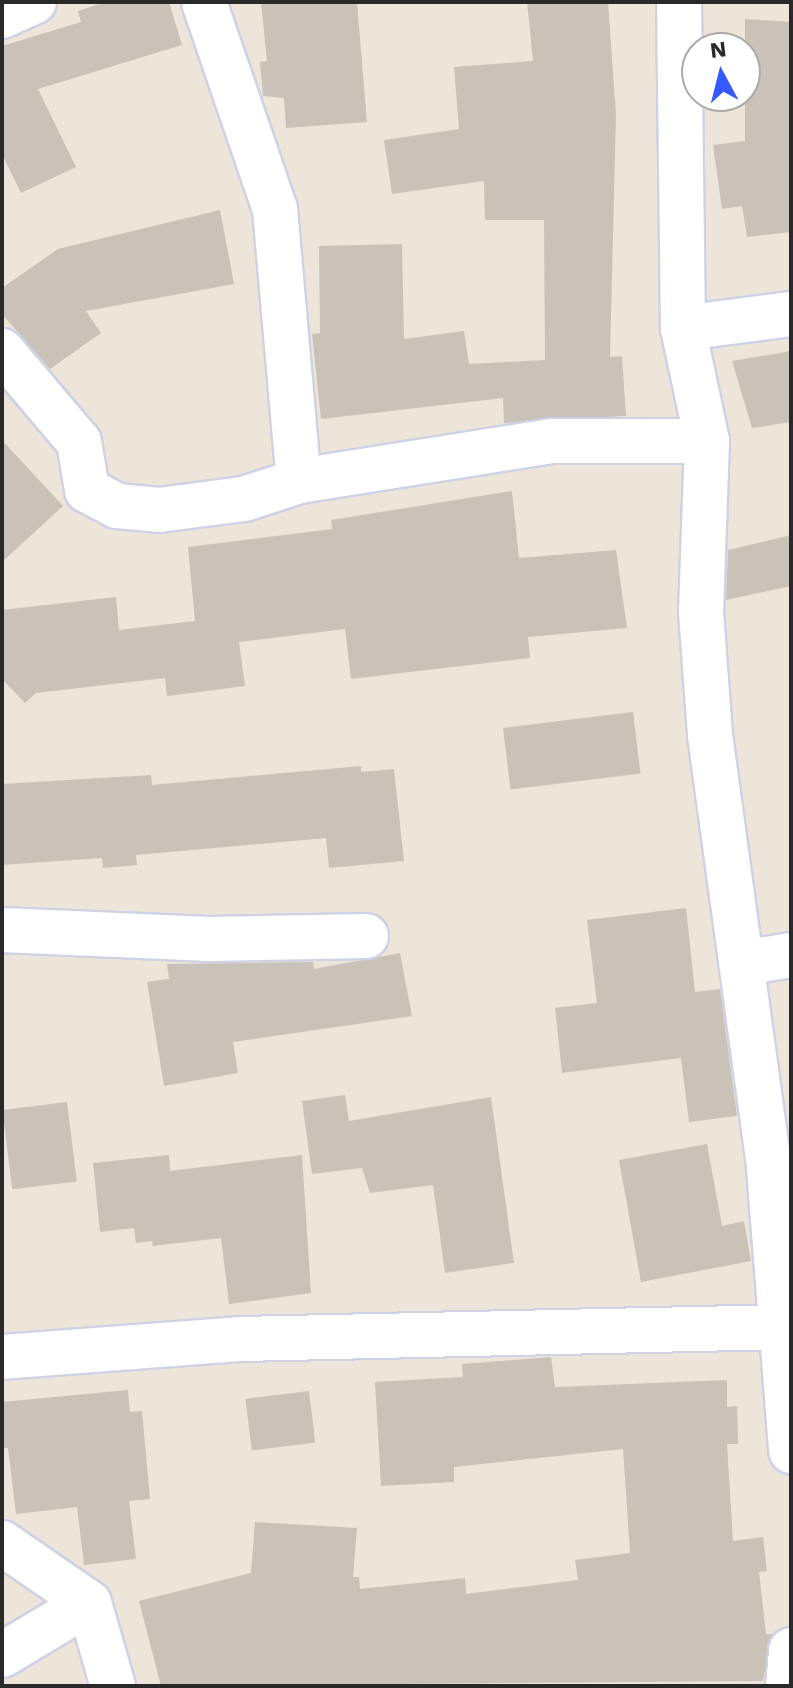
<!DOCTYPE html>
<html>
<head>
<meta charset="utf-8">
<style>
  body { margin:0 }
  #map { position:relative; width:793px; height:1688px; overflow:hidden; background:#ede5d9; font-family:"Work Sans",sans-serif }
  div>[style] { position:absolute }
  .building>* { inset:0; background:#c8c2b9; transform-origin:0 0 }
  .roads { filter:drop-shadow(2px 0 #ced2e4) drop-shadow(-2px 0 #ced2e4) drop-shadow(0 2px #ced2e4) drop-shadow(0 -2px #ced2e4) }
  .minor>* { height:44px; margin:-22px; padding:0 22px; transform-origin:22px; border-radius:22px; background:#fff }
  span { translate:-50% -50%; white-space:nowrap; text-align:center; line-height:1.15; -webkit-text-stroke:6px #fff; paint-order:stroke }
  .frame { position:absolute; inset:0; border:4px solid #292929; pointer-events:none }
  .north { position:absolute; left:681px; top:32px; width:80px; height:80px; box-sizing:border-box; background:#fff; border:2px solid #a9a9a9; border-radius:50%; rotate:353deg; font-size:22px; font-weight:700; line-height:32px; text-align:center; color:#292929 }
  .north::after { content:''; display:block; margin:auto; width:28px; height:36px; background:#3459ff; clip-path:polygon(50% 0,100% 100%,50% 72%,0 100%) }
</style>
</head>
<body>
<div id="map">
  <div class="building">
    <div style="clip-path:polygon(106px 2px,169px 2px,182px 45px,38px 89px,76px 167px,21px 193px,2px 154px,2px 46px,81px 22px,78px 11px)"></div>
    <div style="clip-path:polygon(261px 2px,357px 2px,367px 122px,286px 128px,284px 98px,263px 96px,260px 62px,267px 61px)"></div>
    <div style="clip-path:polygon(527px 2px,608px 2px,616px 115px,610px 357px,622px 356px,626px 416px,504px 423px,503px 398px,321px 419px,312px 334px,320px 333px,319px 246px,402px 244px,404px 339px,464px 331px,469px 364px,545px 360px,544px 220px,485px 220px,484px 181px,392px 194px,384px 140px,459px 129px,454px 67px,533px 61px)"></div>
    <div style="clip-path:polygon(745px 19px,791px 22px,791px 232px,747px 237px,742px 206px,722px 209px,713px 145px,745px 141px)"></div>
    <div style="clip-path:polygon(220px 210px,234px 284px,86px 311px,101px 333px,50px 369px,2px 314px,2px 288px,58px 249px)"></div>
    <div style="clip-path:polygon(791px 351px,791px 422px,752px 428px,732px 361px)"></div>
    <div style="clip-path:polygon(2px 440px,63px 506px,2px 562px)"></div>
    <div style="clip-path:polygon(512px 491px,519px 558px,616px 550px,627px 628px,528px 637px,530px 658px,351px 679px,345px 629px,239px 642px,245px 686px,167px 696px,165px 678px,36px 693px,25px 703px,2px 679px,2px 610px,116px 597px,119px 630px,195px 621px,188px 547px,332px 529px,331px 520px)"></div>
    <div style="clip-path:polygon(791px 535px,791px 586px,726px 600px,728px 550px)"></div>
    <div style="left:633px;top:712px;width:62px;height:131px;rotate:83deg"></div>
    <div style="clip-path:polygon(361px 766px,361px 772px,394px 769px,404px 861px,329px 868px,326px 838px,136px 855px,137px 865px,103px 868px,102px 858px,2px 865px,2px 784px,151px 775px,152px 785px)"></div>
    <div style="clip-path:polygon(686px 908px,695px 992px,720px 989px,737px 1116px,689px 1122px,681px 1058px,562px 1073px,555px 1008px,597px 1003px,587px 920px)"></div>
    <div style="clip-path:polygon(400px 953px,412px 1016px,233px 1042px,238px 1073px,164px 1086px,147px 982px,169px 979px,167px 964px,313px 962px,314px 969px)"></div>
    <div style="clip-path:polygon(345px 1095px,349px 1121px,491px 1097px,514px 1263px,445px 1273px,433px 1185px,370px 1193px,362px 1168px,312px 1174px,302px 1101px)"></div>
    <div style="left:67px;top:1102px;width:80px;height:65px;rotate:83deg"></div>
    <div style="clip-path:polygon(707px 1144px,722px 1226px,744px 1221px,751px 1261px,641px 1282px,619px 1160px)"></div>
    <div style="clip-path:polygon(169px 1155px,170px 1171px,302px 1155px,311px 1293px,229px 1304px,221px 1238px,153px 1246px,152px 1241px,136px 1243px,134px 1228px,100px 1232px,93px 1163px)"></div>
    <div style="clip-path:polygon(551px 1357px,555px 1387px,727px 1380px,727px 1407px,737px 1406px,738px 1444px,727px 1444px,733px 1541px,763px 1537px,767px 1571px,759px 1572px,766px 1634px,772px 1634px,763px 1681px,161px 1686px,139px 1601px,251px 1573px,255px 1522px,357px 1528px,353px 1577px,359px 1577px,360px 1589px,465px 1578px,466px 1594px,578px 1580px,575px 1560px,630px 1553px,623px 1449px,454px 1467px,454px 1482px,381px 1486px,375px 1382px,463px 1377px,462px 1364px)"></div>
    <div style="clip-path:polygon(128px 1390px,130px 1412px,142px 1411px,150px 1499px,129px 1501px,136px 1559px,84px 1565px,77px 1507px,16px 1514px,8px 1448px,2px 1448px,2px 1402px)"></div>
    <div style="left:309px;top:1391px;width:52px;height:64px;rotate:83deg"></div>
  </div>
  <div class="roads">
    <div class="minor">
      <div style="left:204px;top:2px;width:219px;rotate:71.1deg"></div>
      <div style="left:275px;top:209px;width:273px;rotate:85deg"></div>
      <div style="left:679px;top:2px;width:326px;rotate:89.3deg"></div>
      <div style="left:683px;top:328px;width:116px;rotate:78deg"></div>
      <div style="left:707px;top:441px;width:171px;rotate:92deg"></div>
      <div style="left:701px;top:612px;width:123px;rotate:85.8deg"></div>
      <div style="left:710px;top:735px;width:425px;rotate:82.2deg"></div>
      <div style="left:768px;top:1156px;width:296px;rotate:85.5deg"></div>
      <div style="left:2px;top:16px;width:35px;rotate:-24deg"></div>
      <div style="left:683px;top:328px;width:109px;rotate:-7.4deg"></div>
      <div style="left:2px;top:351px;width:119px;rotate:49.8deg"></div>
      <div style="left:79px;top:442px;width:49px;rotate:80.5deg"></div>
      <div style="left:87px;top:490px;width:34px;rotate:28deg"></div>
      <div style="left:117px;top:506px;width:42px;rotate:5.4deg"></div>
      <div style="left:159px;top:510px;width:86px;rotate:-7.4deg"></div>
      <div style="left:244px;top:499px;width:58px;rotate:-18.1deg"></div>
      <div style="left:299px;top:481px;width:256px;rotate:-9deg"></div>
      <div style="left:552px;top:441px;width:155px"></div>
      <div style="left:2px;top:930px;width:208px;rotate:2.5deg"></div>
      <div style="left:210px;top:939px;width:156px;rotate:-1.1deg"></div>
      <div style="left:742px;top:963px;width:50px;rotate:-9.3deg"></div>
      <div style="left:2px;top:1357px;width:239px;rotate:-4.3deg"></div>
      <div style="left:240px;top:1339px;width:545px;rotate:-1.26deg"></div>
      <div style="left:2px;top:1543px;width:106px;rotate:34.6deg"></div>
      <div style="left:89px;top:1603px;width:86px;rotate:73.9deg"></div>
      <div style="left:2px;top:1655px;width:101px;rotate:-30.9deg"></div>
      <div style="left:788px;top:1686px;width:36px;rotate:-85deg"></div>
    </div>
  </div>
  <div class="frame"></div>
  <div class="north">N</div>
</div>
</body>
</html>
